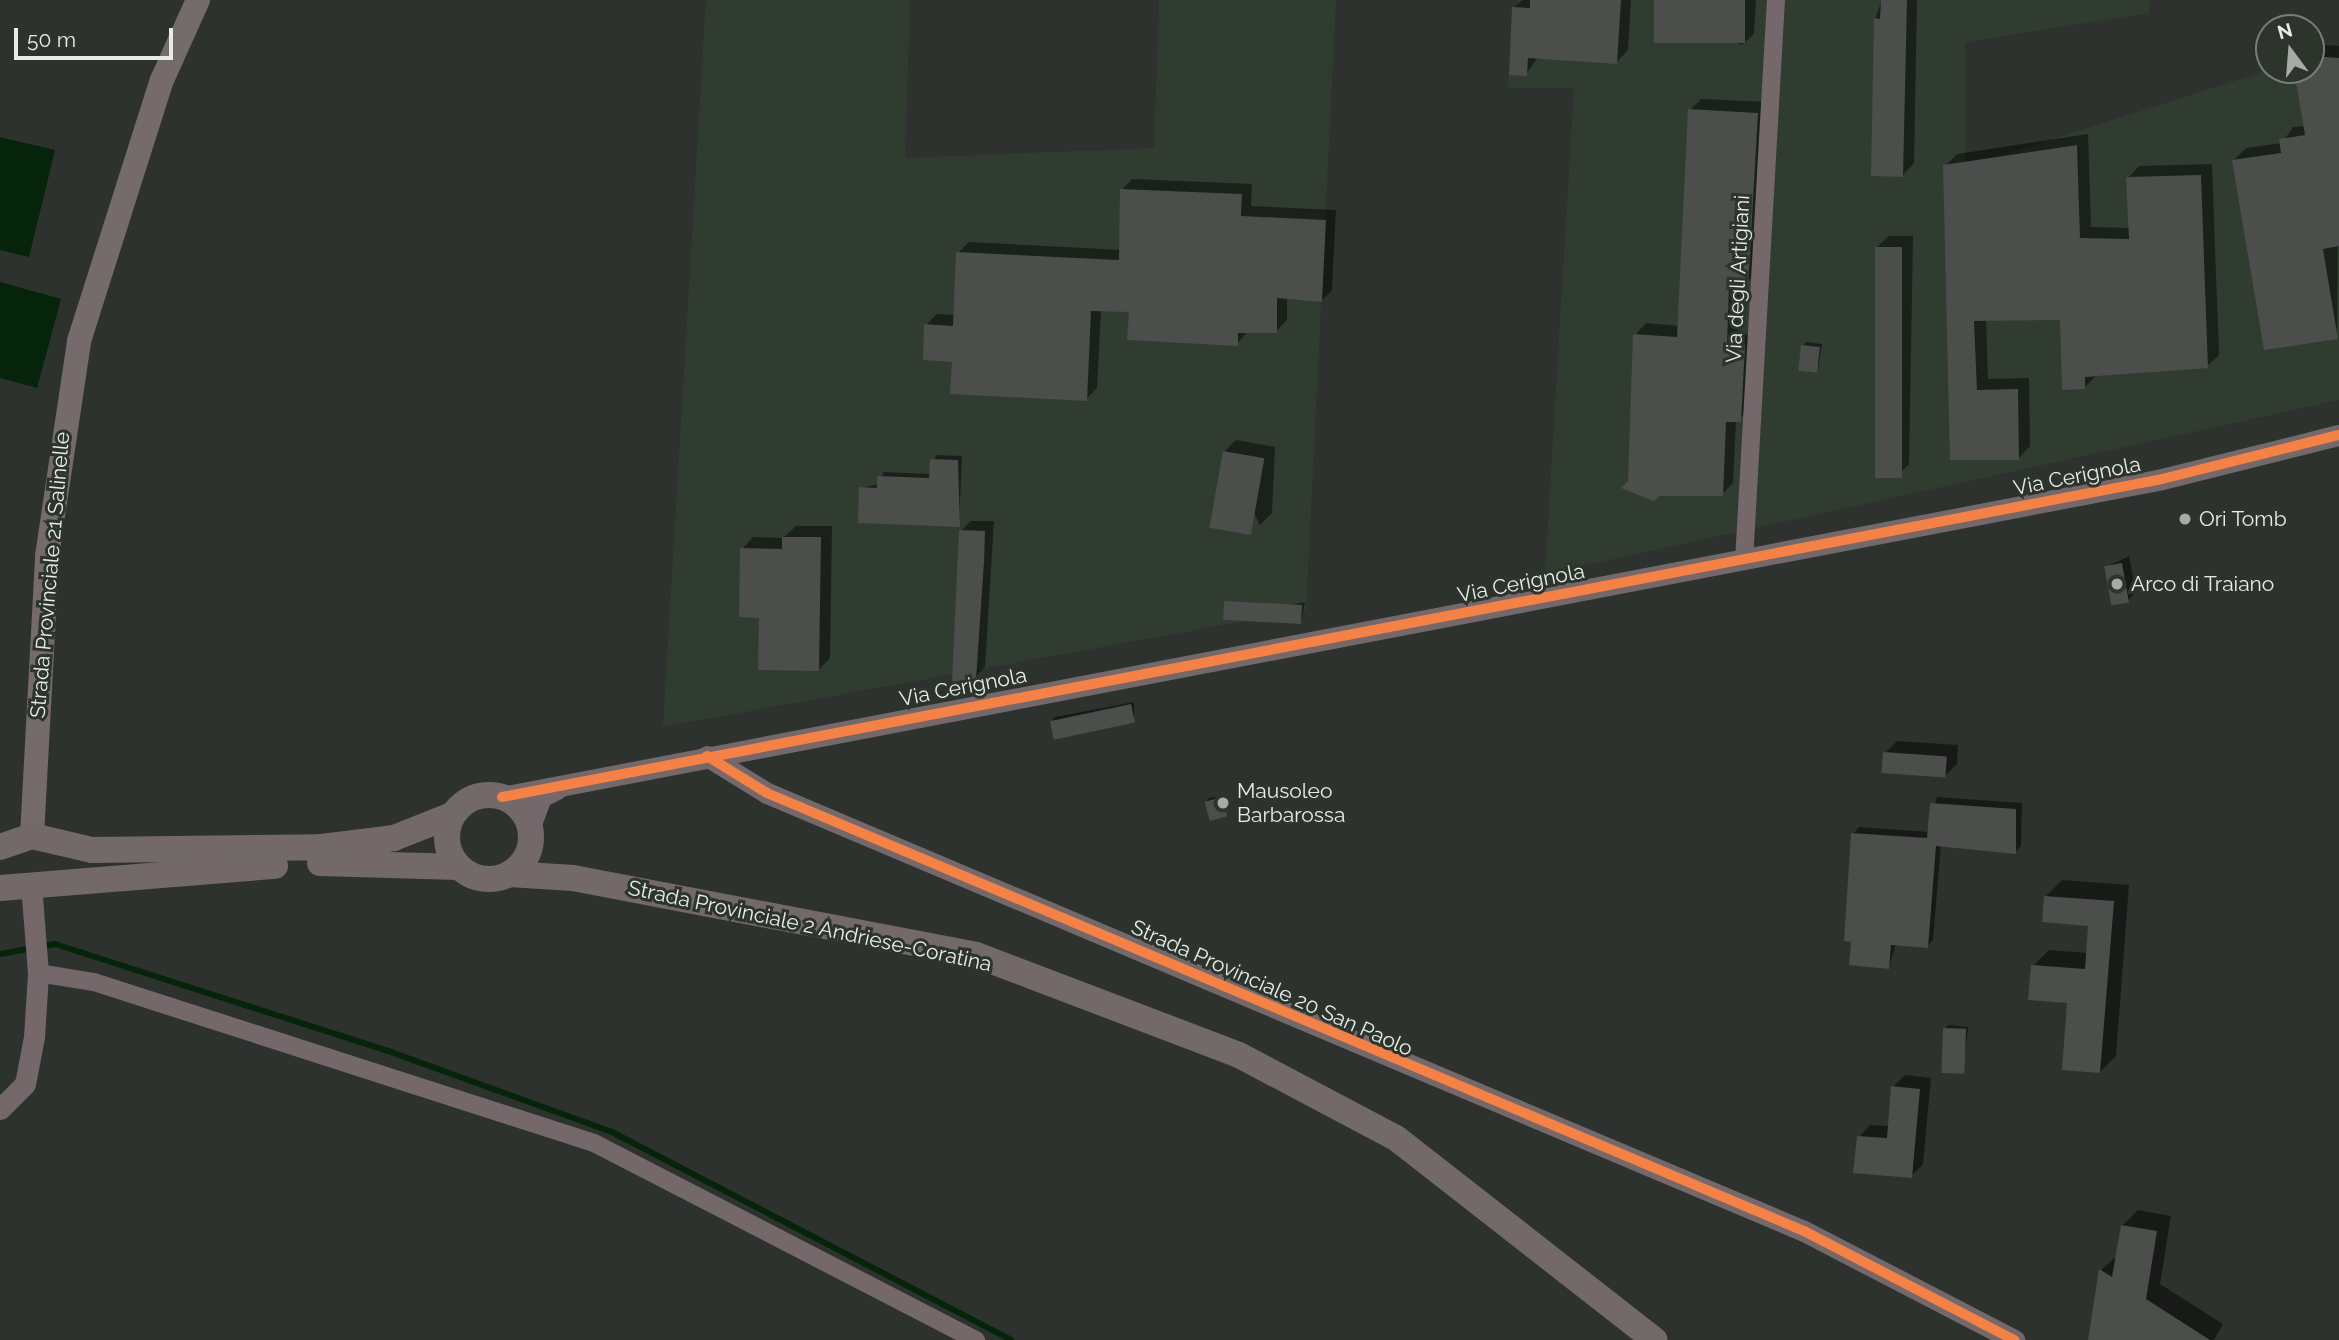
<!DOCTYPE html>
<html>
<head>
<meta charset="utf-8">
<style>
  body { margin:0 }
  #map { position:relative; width:2339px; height:1340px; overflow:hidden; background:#2e322e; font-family:Raleway,sans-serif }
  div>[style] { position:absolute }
  .built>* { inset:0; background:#313c31 }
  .water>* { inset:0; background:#052409 }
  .shadow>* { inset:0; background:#0007 }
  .stream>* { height:6px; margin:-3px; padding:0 3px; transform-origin:3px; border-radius:3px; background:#052409 }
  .building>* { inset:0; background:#4b4e4b; transform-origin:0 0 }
  .minor>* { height:18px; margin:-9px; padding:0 9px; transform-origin:9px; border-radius:9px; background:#74686b }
  .tertiary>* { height:21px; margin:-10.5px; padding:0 10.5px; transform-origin:10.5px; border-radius:10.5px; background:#74686b }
  .secondary>* { height:24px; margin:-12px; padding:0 12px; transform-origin:12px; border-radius:12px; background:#756a6c }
  .primary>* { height:26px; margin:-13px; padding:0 13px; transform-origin:13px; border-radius:13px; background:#73696a }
  .primary>.ring { margin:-13px; padding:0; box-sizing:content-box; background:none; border:26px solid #73696a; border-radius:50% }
  .cycleway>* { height:10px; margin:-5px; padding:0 5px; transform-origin:5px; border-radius:5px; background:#f48246 }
  .dots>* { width:19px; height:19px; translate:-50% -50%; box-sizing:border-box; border:4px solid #2c342c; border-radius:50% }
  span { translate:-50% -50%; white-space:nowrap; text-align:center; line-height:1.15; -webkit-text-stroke:6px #2c342c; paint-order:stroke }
  .street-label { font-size:21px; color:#e7ece7 }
  .poi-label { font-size:21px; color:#e7ece7 }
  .left { translate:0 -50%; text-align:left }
  .north { position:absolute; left:2255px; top:14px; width:70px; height:70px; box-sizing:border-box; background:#2c342c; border:2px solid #777e77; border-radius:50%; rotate:344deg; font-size:19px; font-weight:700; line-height:28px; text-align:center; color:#e7ece7 }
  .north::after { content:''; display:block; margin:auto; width:24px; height:32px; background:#a6aba6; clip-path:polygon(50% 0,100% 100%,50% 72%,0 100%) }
  .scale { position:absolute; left:14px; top:28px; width:159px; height:32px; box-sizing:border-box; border:4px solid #e7ece7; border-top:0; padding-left:9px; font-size:21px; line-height:24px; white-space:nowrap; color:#e7ece7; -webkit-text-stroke:5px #2c342c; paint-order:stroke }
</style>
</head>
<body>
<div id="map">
  <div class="built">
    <div style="clip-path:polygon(706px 0,910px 0,905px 158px,1154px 148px,1159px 0,1336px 0,1306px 610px,663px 727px)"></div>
    <div style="clip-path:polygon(1519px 0,2150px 0,2149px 13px,1965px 42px,1965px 167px,2266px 71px,2339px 73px,2339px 400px,1545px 574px,1574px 88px,1507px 88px)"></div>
  </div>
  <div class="water">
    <div style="clip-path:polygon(0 137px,55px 150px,29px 257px,0 250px)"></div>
    <div style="clip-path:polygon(0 282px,61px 299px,37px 388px,0 378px)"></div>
  </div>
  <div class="shadow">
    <div style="clip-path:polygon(1522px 0,1631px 0,1628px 50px,1617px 62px,1538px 57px,1526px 74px,1514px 8px)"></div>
    <div style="clip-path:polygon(1656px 0,1756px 0,1754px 34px,1742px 45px)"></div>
    <div style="clip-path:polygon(1882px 0,1917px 0,1914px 163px,1903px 175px,1875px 19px)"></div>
    <div style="clip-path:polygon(2311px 44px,2339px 46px,2337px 337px,2234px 160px,2246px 148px,2282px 143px,2293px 127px,2305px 126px,2296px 70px,2311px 70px)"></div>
    <div style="clip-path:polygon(1701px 99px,1768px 102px,1759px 274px,1740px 285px,1738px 334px,1755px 335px,1751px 409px,1736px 420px,1733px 483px,1722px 494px,1629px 481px,1635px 335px,1646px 323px,1679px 326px,1690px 110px)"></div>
    <div style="clip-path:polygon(2088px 134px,2091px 227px,2130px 228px,2128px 178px,2139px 166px,2212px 164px,2219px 355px,2207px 366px,2096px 376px,2084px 388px,2062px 318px,1986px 319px,1988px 379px,2029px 378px,2030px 446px,2019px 458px,1952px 459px,1945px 166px,1957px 154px)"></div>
    <div style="clip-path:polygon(1132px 179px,1252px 184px,1251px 206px,1336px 210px,1332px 290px,1322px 300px,1287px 297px,1287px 320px,1276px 331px,1248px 331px,1237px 344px,1131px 311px,1101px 310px,1097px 388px,1086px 399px,953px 360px,926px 325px,937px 314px,955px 315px,958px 253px,969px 242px,1121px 250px,1122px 190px)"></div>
    <div style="clip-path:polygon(1889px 236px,1913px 236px,1909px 464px,1897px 476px,1877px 247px)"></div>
    <div style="clip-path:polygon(1806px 342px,1822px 344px,1818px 370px,1803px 345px)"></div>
    <div style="clip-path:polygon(1236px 440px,1275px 447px,1272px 513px,1260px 525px,1224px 452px)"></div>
    <div style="clip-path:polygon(936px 455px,962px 456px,959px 525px,861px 488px,879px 484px,884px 472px,931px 474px)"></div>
    <div style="clip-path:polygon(971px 521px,994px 521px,985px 667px,975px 677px,961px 531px)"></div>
    <div style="clip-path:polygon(796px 526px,832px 526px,830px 658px,818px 670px,742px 549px,753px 537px,783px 538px)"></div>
    <div style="clip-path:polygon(2129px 556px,2136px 592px,2128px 600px,2106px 567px)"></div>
    <div style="clip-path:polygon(1305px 602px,1301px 622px,1227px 620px,1230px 616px)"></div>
    <div style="clip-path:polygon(1134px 702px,1134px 721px,1052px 720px,1055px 717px)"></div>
    <div style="clip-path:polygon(1897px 741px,1958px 745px,1957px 764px,1945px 776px,1885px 753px)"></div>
    <div style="clip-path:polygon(1225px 795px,1226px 814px,1206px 802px,1209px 798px)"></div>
    <div style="clip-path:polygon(1937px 797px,2022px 803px,2021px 846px,2015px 852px,1941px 845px,1933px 940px,1927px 946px,1896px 944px,1889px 967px,1853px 834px,1859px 827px,1929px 832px)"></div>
    <div style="clip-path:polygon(2062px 880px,2129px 885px,2116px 1056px,2100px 1072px,2069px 1001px,2033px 966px,2049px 950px,2088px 953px,2090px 924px,2046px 896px)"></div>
    <div style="clip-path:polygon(1948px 1025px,1968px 1027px,1963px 1074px,1945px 1029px)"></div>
    <div style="clip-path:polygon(1905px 1075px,1931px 1078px,1923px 1164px,1911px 1176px,1859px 1137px,1870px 1125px,1889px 1126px,1893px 1087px)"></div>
    <div style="clip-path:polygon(2138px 1210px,2171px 1216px,2160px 1284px,2223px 1324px,2214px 1340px,2091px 1336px,2101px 1270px,2117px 1256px,2122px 1226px)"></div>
  </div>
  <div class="stream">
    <div style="left:0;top:954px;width:56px;rotate:-10.3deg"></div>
    <div style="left:55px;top:944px;width:353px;rotate:17.8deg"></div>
    <div style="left:391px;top:1052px;width:235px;rotate:19.9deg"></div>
    <div style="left:612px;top:1132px;width:450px;rotate:27.5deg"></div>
  </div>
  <div class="building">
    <div style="clip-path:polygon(1530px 0,1621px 0,1617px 64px,1528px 58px,1527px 76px,1509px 75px,1512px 7px,1530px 8px)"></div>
    <div style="left:1654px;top:0;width:91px;height:43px"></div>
    <div style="clip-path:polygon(1881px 0,1907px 0,1903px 177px,1871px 176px,1874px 18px,1880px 19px)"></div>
    <div style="clip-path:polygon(2311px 56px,2339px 58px,2339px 246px,2323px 249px,2338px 339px,2264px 350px,2232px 160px,2281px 153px,2279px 139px,2305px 135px,2294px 70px,2311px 70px)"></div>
    <div style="clip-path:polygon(1688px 109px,1758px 113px,1748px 287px,1729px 286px,1727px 345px,1745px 345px,1741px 422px,1726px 422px,1723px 496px,1659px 496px,1654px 501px,1621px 488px,1628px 481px,1633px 334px,1677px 337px)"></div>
    <div style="clip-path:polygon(2077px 145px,2080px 238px,2129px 239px,2126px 177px,2201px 175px,2208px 368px,2085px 377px,2085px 389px,2062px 390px,2060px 320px,1974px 321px,1977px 390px,2018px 389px,2019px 460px,1950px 460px,1943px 165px)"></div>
    <div style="clip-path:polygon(1120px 189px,1242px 194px,1241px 216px,1326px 220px,1322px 302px,1277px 298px,1277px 333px,1238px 333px,1238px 346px,1127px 340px,1129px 312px,1091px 311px,1087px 401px,950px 394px,952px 362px,923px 360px,924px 324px,953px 326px,956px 252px,1119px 260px)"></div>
    <div style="left:1875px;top:247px;width:27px;height:231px"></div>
    <div style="left:1801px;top:345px;width:19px;height:26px;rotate:6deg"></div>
    <div style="left:1223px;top:451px;width:42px;height:78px;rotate:10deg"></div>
    <div style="clip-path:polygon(930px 459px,958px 460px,960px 527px,858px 523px,859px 487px,877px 488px,877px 476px,929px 478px)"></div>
    <div style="clip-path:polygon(959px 530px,985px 531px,984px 562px,976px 679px,952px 682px)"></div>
    <div style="clip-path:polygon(782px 537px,821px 537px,819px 671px,758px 670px,759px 618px,739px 617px,740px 548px,782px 549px)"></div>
    <div style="left:2122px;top:563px;width:40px;height:18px;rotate:80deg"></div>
    <div style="left:1302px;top:605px;width:19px;height:78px;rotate:93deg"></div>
    <div style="left:1131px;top:704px;width:19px;height:83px;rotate:78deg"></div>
    <div style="left:1883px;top:752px;width:64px;height:21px;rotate:4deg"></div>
    <div style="left:1222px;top:797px;width:20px;height:18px;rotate:75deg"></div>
    <div style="clip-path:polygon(1930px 803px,2016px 809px,2016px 854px,1936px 846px,1928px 948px,1891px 945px,1889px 969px,1849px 965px,1851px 942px,1844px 941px,1851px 833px,1927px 838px)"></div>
    <div style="clip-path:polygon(2044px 896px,2114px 901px,2100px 1073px,2062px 1070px,2067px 1003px,2028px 1000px,2031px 965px,2085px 969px,2088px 926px,2042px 922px)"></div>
    <div style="left:1943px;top:1028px;width:23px;height:45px;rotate:2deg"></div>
    <div style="clip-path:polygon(1891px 1086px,1920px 1089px,1912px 1178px,1853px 1173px,1857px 1136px,1887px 1138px)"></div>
    <div style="clip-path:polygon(2121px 1225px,2157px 1231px,2146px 1299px,2210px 1340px,2088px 1340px,2099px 1269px,2112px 1277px)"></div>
  </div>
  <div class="minor">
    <div style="left:1744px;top:561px;width:562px;rotate:-86.74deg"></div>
    <div style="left:38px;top:973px;width:57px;rotate:9.1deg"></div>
    <div style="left:94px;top:982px;width:525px;rotate:17.85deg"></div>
    <div style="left:594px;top:1143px;width:430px;rotate:27.3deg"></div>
  </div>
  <div class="tertiary">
    <div style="left:707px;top:756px;width:70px;rotate:31.7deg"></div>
    <div style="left:767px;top:793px;width:1126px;rotate:22.9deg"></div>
    <div style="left:1804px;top:1231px;width:237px;rotate:27.4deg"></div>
    <div style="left:502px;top:797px;width:1690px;rotate:-10.84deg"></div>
    <div style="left:2162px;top:479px;width:182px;rotate:-14deg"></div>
    <div style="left:530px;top:827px;width:32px;rotate:-70deg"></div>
    <div style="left:541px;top:797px;width:18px;rotate:-27deg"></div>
    <div style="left:0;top:1109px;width:35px;rotate:-45deg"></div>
    <div style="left:25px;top:1084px;width:48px;rotate:-79.2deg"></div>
    <div style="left:34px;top:1037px;width:64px;rotate:-86.4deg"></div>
    <div style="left:38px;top:973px;width:88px;rotate:-94.5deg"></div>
  </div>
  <div class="secondary">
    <div style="left:32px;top:836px;width:280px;rotate:-86.9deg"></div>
    <div style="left:47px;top:556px;width:217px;rotate:-81.5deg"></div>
    <div style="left:79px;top:341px;width:274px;rotate:-72.4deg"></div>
    <div style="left:162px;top:80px;width:88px;rotate:-65.8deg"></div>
  </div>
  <div class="primary">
    <div class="ring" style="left:447px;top:795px;width:58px;height:58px"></div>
    <div style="left:0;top:847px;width:34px;rotate:-19deg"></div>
    <div style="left:32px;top:836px;width:62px;rotate:13.1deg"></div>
    <div style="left:92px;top:850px;width:230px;rotate:-0.7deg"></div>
    <div style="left:322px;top:847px;width:73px;rotate:-7.1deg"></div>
    <div style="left:394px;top:838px;width:62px;rotate:-21.6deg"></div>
    <div style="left:320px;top:863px;width:139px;rotate:1.6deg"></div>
    <div style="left:509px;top:874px;width:64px;rotate:3.6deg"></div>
    <div style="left:573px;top:878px;width:410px;rotate:10.8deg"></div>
    <div style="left:976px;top:955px;width:281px;rotate:20.8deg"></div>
    <div style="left:1239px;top:1055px;width:178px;rotate:27.9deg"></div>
    <div style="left:1396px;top:1138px;width:328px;rotate:38deg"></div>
    <div style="left:0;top:888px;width:276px;rotate:-4.6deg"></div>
  </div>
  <div class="cycleway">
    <div style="left:707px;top:756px;width:70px;rotate:31.7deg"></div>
    <div style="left:767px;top:793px;width:1126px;rotate:22.9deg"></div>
    <div style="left:1804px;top:1231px;width:237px;rotate:27.4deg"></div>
    <div style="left:502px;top:797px;width:1690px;rotate:-10.84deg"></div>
    <div style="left:2162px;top:479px;width:182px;rotate:-14deg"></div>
  </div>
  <div class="dots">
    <div style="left:2185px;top:519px;background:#a6aba6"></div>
    <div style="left:2117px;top:584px;background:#a6aba6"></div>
    <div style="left:1223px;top:803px;background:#a6aba6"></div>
  </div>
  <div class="street-label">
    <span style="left:1738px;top:279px;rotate:-87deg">Via degli Artigiani</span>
    <span style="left:2077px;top:476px;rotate:-11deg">Via Cerignola</span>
    <span style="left:50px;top:575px;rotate:-85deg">Strada Provinciale 21 Salinelle</span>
    <span style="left:1521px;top:583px;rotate:-11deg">Via Cerignola</span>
    <span style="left:963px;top:687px;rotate:-11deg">Via Cerignola</span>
    <span style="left:810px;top:926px;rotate:12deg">Strada Provinciale 2 Andriese-Coratina</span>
    <span style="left:1272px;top:988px;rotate:24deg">Strada Provinciale 20 San Paolo</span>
  </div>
  <div class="poi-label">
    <span class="left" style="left:2199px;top:519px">Ori Tomb</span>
    <span class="left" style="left:2131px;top:584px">Arco di Traiano</span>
    <span class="left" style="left:1237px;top:803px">Mausoleo<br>Barbarossa</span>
  </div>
  <div class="north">N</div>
  <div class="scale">50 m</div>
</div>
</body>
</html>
